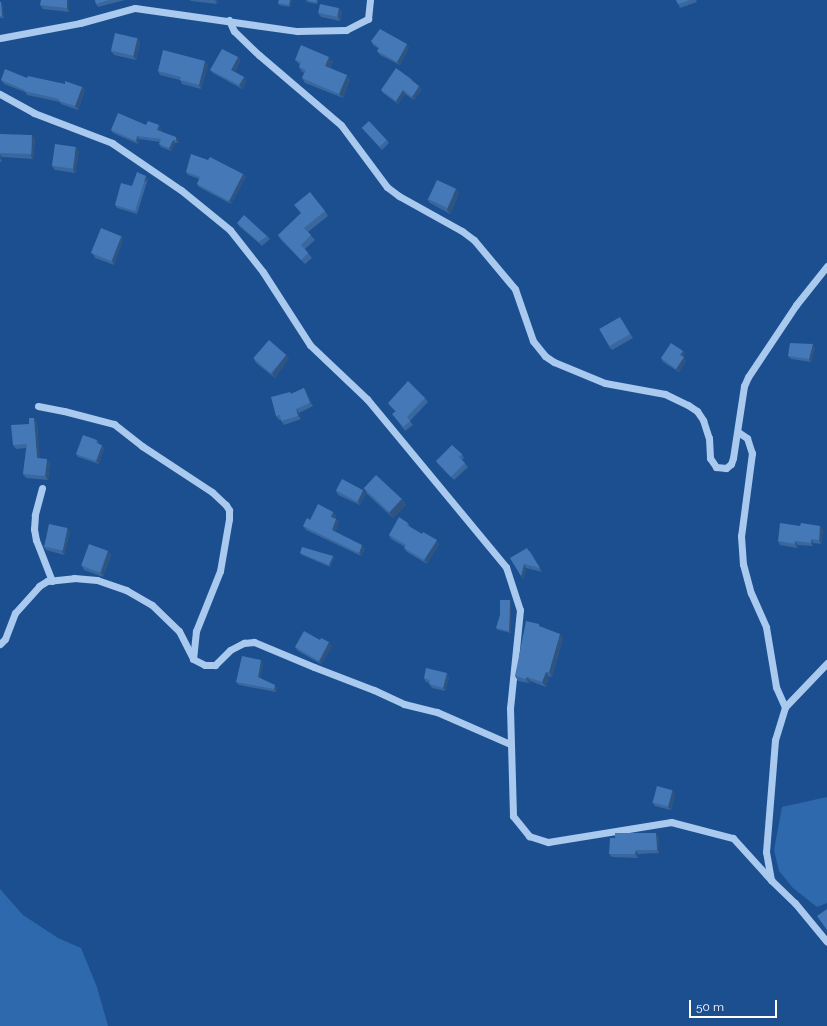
<!DOCTYPE html>
<html>
<head>
<meta charset="utf-8">
<style>
  body { margin:0 }
  #map { position:relative; width:827px; height:1026px; overflow:hidden; background:#1b4f8f; font-family:Raleway,sans-serif }
  div>[style] { position:absolute }
  .green>* { inset:0; background:#2e69ad }
  .minor>* { height:7px; margin:-3.5px; padding:0 3.5px; transform-origin:3.5px; border-radius:3.5px; background:#a9c9ee }
  .wall>* { inset:0; background:#3a679d }
  .shaded-wall>* { inset:0; background:#305480; transform-origin:0 0 }
  .building>* { inset:0; background:#4478b7; transform-origin:0 0 }
  span { translate:-50% -50%; white-space:nowrap; text-align:center; line-height:1.15; -webkit-text-stroke:3px #1b4f8f; paint-order:stroke }
  .scale { position:absolute; left:689px; top:1000px; width:88px; height:18px; box-sizing:border-box; border:2px solid #fff; border-top:0; padding-left:5px; font-size:12px; line-height:14px; white-space:nowrap; color:#fff; -webkit-text-stroke:3px #1b4f8f; paint-order:stroke }
</style>
</head>
<body>
<div id="map">
  <div class="green">
    <div style="clip-path:polygon(827px 797px,827px 903px,817px 907px,793px 888px,779px 871px,774px 850px,782px 807px)"></div>
    <div style="clip-path:polygon(0 889px,23px 915px,58px 938px,81px 948px,97px 987px,108px 1026px,0 1026px)"></div>
  </div>
  <div class="minor">
    <div style="left:229px;top:20px;width:12px;rotate:66deg"></div>
    <div style="left:234px;top:31px;width:35px;rotate:44deg"></div>
    <div style="left:259px;top:55px;width:108px;rotate:40.5deg"></div>
    <div style="left:341px;top:125px;width:77px;rotate:53.4deg"></div>
    <div style="left:387px;top:187px;width:15px;rotate:37deg"></div>
    <div style="left:399px;top:196px;width:72px;rotate:29.1deg"></div>
    <div style="left:462px;top:231px;width:15px;rotate:37deg"></div>
    <div style="left:474px;top:240px;width:64px;rotate:50.1deg"></div>
    <div style="left:515px;top:289px;width:55px;rotate:70.9deg"></div>
    <div style="left:533px;top:341px;width:19px;rotate:51deg"></div>
    <div style="left:545px;top:356px;width:11px;rotate:34deg"></div>
    <div style="left:554px;top:362px;width:55px;rotate:22.4deg"></div>
    <div style="left:605px;top:383px;width:61px;rotate:10.4deg"></div>
    <div style="left:665px;top:394px;width:25px;rotate:26deg"></div>
    <div style="left:688px;top:405px;width:11px;rotate:34deg"></div>
    <div style="left:697px;top:411px;width:11px;rotate:56deg"></div>
    <div style="left:703px;top:420px;width:19px;rotate:72deg"></div>
    <div style="left:709px;top:438px;width:20px;rotate:87deg"></div>
    <div style="left:710px;top:458px;width:11px;rotate:56deg"></div>
    <div style="left:716px;top:467px;width:10px;rotate:6deg"></div>
    <div style="left:726px;top:468px;width:6px;rotate:-39deg"></div>
    <div style="left:731px;top:464px;width:6px;rotate:-72deg"></div>
    <div style="left:733px;top:458px;width:73px;rotate:-81.3deg"></div>
    <div style="left:744px;top:386px;width:10px;rotate:-66deg"></div>
    <div style="left:748px;top:377px;width:87px;rotate:-56.3deg"></div>
    <div style="left:796px;top:305px;width:50px;rotate:-51.5deg"></div>
    <div style="left:0;top:38px;width:81px;rotate:-10.6deg"></div>
    <div style="left:80px;top:23px;width:57px;rotate:-15.3deg"></div>
    <div style="left:135px;top:8px;width:164px;rotate:8.1deg"></div>
    <div style="left:297px;top:31px;width:49px;rotate:-1.2deg"></div>
    <div style="left:346px;top:30px;width:25px;rotate:-27deg"></div>
    <div style="left:368px;top:19px;width:19px;rotate:-84deg"></div>
    <div style="left:0;top:94px;width:39px;rotate:29deg"></div>
    <div style="left:34px;top:113px;width:84px;rotate:21deg"></div>
    <div style="left:112px;top:143px;width:83px;rotate:34.3deg"></div>
    <div style="left:181px;top:190px;width:63px;rotate:39.2deg"></div>
    <div style="left:230px;top:230px;width:53px;rotate:51.8deg"></div>
    <div style="left:263px;top:272px;width:87px;rotate:57.2deg"></div>
    <div style="left:310px;top:345px;width:79px;rotate:43.5deg"></div>
    <div style="left:367px;top:399px;width:218px;rotate:50.4deg"></div>
    <div style="left:506px;top:567px;width:45px;rotate:72deg"></div>
    <div style="left:520px;top:610px;width:99px;rotate:95.8deg"></div>
    <div style="left:510px;top:708px;width:108px;rotate:88.4deg"></div>
    <div style="left:513px;top:816px;width:26px;rotate:51deg"></div>
    <div style="left:529px;top:836px;width:20px;rotate:18deg"></div>
    <div style="left:548px;top:842px;width:125px;rotate:-9.2deg"></div>
    <div style="left:671px;top:822px;width:64px;rotate:14.5deg"></div>
    <div style="left:733px;top:838px;width:58px;rotate:47.8deg"></div>
    <div style="left:772px;top:881px;width:32px;rotate:44deg"></div>
    <div style="left:795px;top:903px;width:50px;rotate:50.6deg"></div>
    <div style="left:38px;top:406px;width:26px;rotate:11deg"></div>
    <div style="left:64px;top:411px;width:52px;rotate:14.6deg"></div>
    <div style="left:114px;top:424px;width:36px;rotate:38deg"></div>
    <div style="left:142px;top:446px;width:84px;rotate:33.3deg"></div>
    <div style="left:212px;top:492px;width:19px;rotate:43deg"></div>
    <div style="left:226px;top:505px;width:6px;rotate:59deg"></div>
    <div style="left:229px;top:510px;width:9px;rotate:90deg"></div>
    <div style="left:229px;top:519px;width:53px;rotate:99.8deg"></div>
    <div style="left:220px;top:571px;width:65px;rotate:111.8deg"></div>
    <div style="left:196px;top:631px;width:28px;rotate:96deg"></div>
    <div style="left:738px;top:432px;width:11px;rotate:34deg"></div>
    <div style="left:747px;top:438px;width:16px;rotate:72deg"></div>
    <div style="left:752px;top:453px;width:84px;rotate:97.5deg"></div>
    <div style="left:741px;top:536px;width:28px;rotate:86deg"></div>
    <div style="left:743px;top:564px;width:30px;rotate:75deg"></div>
    <div style="left:751px;top:593px;width:37px;rotate:66deg"></div>
    <div style="left:766px;top:627px;width:61px;rotate:80.5deg"></div>
    <div style="left:776px;top:687px;width:22px;rotate:66deg"></div>
    <div style="left:42px;top:488px;width:28px;rotate:105deg"></div>
    <div style="left:35px;top:515px;width:14px;rotate:94deg"></div>
    <div style="left:34px;top:529px;width:11px;rotate:80deg"></div>
    <div style="left:36px;top:540px;width:44px;rotate:68.7deg"></div>
    <div style="left:0;top:644px;width:7px;rotate:-45deg"></div>
    <div style="left:5px;top:639px;width:28px;rotate:-69deg"></div>
    <div style="left:15px;top:613px;width:36px;rotate:-48deg"></div>
    <div style="left:39px;top:586px;width:9px;rotate:-32deg"></div>
    <div style="left:47px;top:581px;width:27px;rotate:-6deg"></div>
    <div style="left:74px;top:578px;width:23px;rotate:5deg"></div>
    <div style="left:97px;top:580px;width:31px;rotate:19deg"></div>
    <div style="left:126px;top:590px;width:30px;rotate:30deg"></div>
    <div style="left:152px;top:605px;width:37px;rotate:44deg"></div>
    <div style="left:179px;top:631px;width:31px;rotate:63deg"></div>
    <div style="left:193px;top:659px;width:13px;rotate:27deg"></div>
    <div style="left:205px;top:665px;width:10px"></div>
    <div style="left:215px;top:665px;width:21px;rotate:-45deg"></div>
    <div style="left:230px;top:650px;width:16px;rotate:-27deg"></div>
    <div style="left:244px;top:643px;width:10px;rotate:-6deg"></div>
    <div style="left:254px;top:642px;width:65px;rotate:22.6deg"></div>
    <div style="left:314px;top:667px;width:64px;rotate:21deg"></div>
    <div style="left:374px;top:690px;width:33px;rotate:25deg"></div>
    <div style="left:404px;top:704px;width:34px;rotate:14deg"></div>
    <div style="left:437px;top:712px;width:80px;rotate:23.7deg"></div>
    <div style="left:771px;top:880px;width:28px;rotate:-100deg"></div>
    <div style="left:766px;top:852px;width:112px;rotate:-85.4deg"></div>
    <div style="left:775px;top:740px;width:34px;rotate:-73deg"></div>
    <div style="left:785px;top:707px;width:61px;rotate:-46.3deg"></div>
  </div>
  <div class="wall">
    <div style="clip-path:polygon(69px 0,69px 12px,43px 9px,40px 5px)"></div>
    <div style="clip-path:polygon(95px 0,125px 0,98px 7px,96px 4px)"></div>
    <div style="clip-path:polygon(190px 0,218px 0,217px 4px,191px 1px)"></div>
    <div style="clip-path:polygon(279px 0,292px 0,290px 7px,279px 5px,278px 3px)"></div>
    <div style="clip-path:polygon(306px 0,318px 0,317px 4px,307px 2px)"></div>
    <div style="clip-path:polygon(676px 0,696px 0,697px 2px,680px 8px)"></div>
    <div style="clip-path:polygon(0 2px,1px 2px,2px 4px,4px 18px,0 18px)"></div>
    <div style="clip-path:polygon(339px 8px,342px 12px,340px 21px,321px 17px,318px 13px)"></div>
    <div style="clip-path:polygon(137px 38px,140px 42px,136px 60px,114px 55px,111px 51px)"></div>
    <div style="clip-path:polygon(371px 41px,409px 47px,400px 65px,380px 55px,377px 51px,379px 49px,373px 45px)"></div>
    <div style="clip-path:polygon(238px 57px,240px 61px,235px 72px,244px 77px,246px 81px,242px 89px,213px 73px,210px 70px)"></div>
    <div style="clip-path:polygon(295px 60px,333px 62px,330px 68px,350px 80px,343px 98px,305px 83px,302px 78px,304px 73px,302px 72px,299px 67px,300px 65px)"></div>
    <div style="clip-path:polygon(208px 65px,201px 89px,182px 84px,180px 80px,160px 75px,158px 71px)"></div>
    <div style="clip-path:polygon(27px 78px,82px 87px,85px 90px,78px 110px,61px 104px,60px 102px,27px 95px,25px 92px,4px 84px,1px 80px)"></div>
    <div style="clip-path:polygon(411px 79px,414px 82px,422px 89px,414px 100px,405px 94px,398px 104px,383px 93px,381px 90px)"></div>
    <div style="clip-path:polygon(146px 125px,161px 129px,160px 131px,179px 140px,178px 143px,175px 143px,171px 151px,161px 147px,159px 144px,160px 142px,139px 139px,138px 144px,113px 133px,111px 130px)"></div>
    <div style="clip-path:polygon(362px 128px,387px 140px,389px 143px,382px 150px,365px 131px)"></div>
    <div style="clip-path:polygon(0 134px,35px 139px,33px 159px,2px 157px,2px 162px,0 162px)"></div>
    <div style="clip-path:polygon(79px 151px,75px 173px,55px 170px,52px 166px)"></div>
    <div style="clip-path:polygon(186px 172px,243px 174px,246px 177px,231px 204px,199px 187px,197px 184px,199px 179px,188px 175px)"></div>
    <div style="clip-path:polygon(148px 179px,137px 214px,117px 208px,115px 205px,132px 186px)"></div>
    <div style="clip-path:polygon(459px 193px,450px 214px,430px 203px,427px 199px)"></div>
    <div style="clip-path:polygon(325px 211px,328px 216px,308px 232px,315px 240px,305px 249px,312px 258px,305px 264px,281px 240px,278px 235px)"></div>
    <div style="clip-path:polygon(237px 223px,267px 236px,270px 239px,262px 246px,239px 226px)"></div>
    <div style="clip-path:polygon(123px 239px,114px 265px,95px 258px,93px 254px)"></div>
    <div style="clip-path:polygon(622px 320px,633px 338px,612px 350px,609px 347px)"></div>
    <div style="clip-path:polygon(815px 347px,811px 362px,791px 359px,788px 356px)"></div>
    <div style="clip-path:polygon(683px 351px,685px 354px,683px 357px,686px 361px,679px 372px,663px 362px,661px 358px)"></div>
    <div style="clip-path:polygon(289px 358px,275px 378px,256px 363px,254px 359px)"></div>
    <div style="clip-path:polygon(304px 388px,313px 406px,299px 413px,301px 419px,284px 425px,281px 421px,281px 419px,279px 420px,276px 416px,290px 392px,291px 394px)"></div>
    <div style="clip-path:polygon(425px 398px,428px 402px,410px 421px,413px 425px,405px 431px,395px 417px,395px 411px,390px 406px,388px 403px)"></div>
    <div style="clip-path:polygon(37px 422px,39px 458px,50px 462px,48px 480px,26px 478px,23px 474px,26px 448px,16px 449px,13px 445px,29px 424px)"></div>
    <div style="clip-path:polygon(97px 440px,99px 444px,104px 448px,99px 464px,78px 457px,76px 454px)"></div>
    <div style="clip-path:polygon(462px 454px,464px 458px,462px 460px,468px 467px,454px 480px,439px 465px,436px 461px)"></div>
    <div style="clip-path:polygon(364px 488px,402px 499px,406px 505px,393px 518px,367px 494px)"></div>
    <div style="clip-path:polygon(336px 491px,366px 494px,360px 505px,338px 495px)"></div>
    <div style="clip-path:polygon(333px 512px,336px 516px,335px 518px,339px 522px,335px 532px,365px 549px,361px 556px,306px 530px,303px 526px,310px 520px)"></div>
    <div style="clip-path:polygon(408px 523px,410px 527px,439px 544px,427px 564px,407px 552px,404px 548px,405px 547px,391px 539px,389px 535px)"></div>
    <div style="clip-path:polygon(823px 529px,821px 544px,813px 543px,813px 546px,798px 545px,797px 548px,780px 545px,778px 541px)"></div>
    <div style="clip-path:polygon(70px 532px,64px 555px,46px 550px,43px 546px)"></div>
    <div style="clip-path:polygon(108px 551px,111px 555px,103px 577px,84px 570px,82px 566px)"></div>
    <div style="clip-path:polygon(530px 551px,542px 572px,526px 568px,523px 579px,510px 558px)"></div>
    <div style="clip-path:polygon(300px 553px,333px 556px,334px 558px,330px 567px,302px 555px)"></div>
    <div style="clip-path:polygon(511px 602px,511px 633px,498px 630px,496px 628px)"></div>
    <div style="clip-path:polygon(541px 627px,563px 638px,552px 677px,549px 676px,546px 687px,530px 681px,529px 683px,518px 681px,515px 676px)"></div>
    <div style="clip-path:polygon(320px 640px,332px 646px,321px 664px,298px 651px,295px 647px)"></div>
    <div style="clip-path:polygon(263px 663px,260px 679px,277px 688px,276px 692px,239px 685px,236px 682px)"></div>
    <div style="clip-path:polygon(449px 677px,445px 691px,432px 688px,429px 684px,430px 683px,426px 682px,424px 678px)"></div>
    <div style="clip-path:polygon(675px 793px,671px 810px,655px 806px,652px 802px)"></div>
    <div style="clip-path:polygon(659px 837px,659px 853px,638px 854px,638px 858px,612px 857px,609px 854px)"></div>
  </div>
  <div class="shaded-wall">
    <div style="clip-path:polygon(67px 0,69px 0,69px 12px,67px 8px)"></div>
    <div style="clip-path:polygon(215px 0,218px 0,217px 4px)"></div>
    <div style="clip-path:polygon(290px 0,292px 0,290px 7px,289px 5px)"></div>
    <div style="clip-path:polygon(1px 2px,2px 4px,4px 18px,2px 16px)"></div>
    <div style="clip-path:polygon(339px 8px,342px 12px,340px 21px,338px 17px)"></div>
    <div style="clip-path:polygon(137px 38px,140px 42px,136px 60px,133px 56px)"></div>
    <div style="clip-path:polygon(407px 44px,409px 47px,400px 65px,397px 62px)"></div>
    <div style="clip-path:polygon(238px 57px,240px 61px,234px 74px,231px 70px)"></div>
    <div style="clip-path:polygon(329px 57px,333px 62px,329px 71px,325px 66px)"></div>
    <div style="clip-path:polygon(205px 61px,208px 65px,201px 89px,199px 85px)"></div>
    <div style="clip-path:polygon(347px 75px,350px 80px,343px 98px,339px 94px)"></div>
    <div style="clip-path:polygon(244px 77px,246px 81px,242px 89px,239px 85px)"></div>
    <div style="clip-path:polygon(419px 86px,422px 89px,414px 100px,412px 97px)"></div>
    <div style="clip-path:polygon(82px 87px,85px 90px,78px 110px,75px 106px)"></div>
    <div style="clip-path:polygon(403px 90px,405px 94px,398px 104px,396px 101px)"></div>
    <div style="clip-path:polygon(159px 125px,161px 129px,159px 133px,157px 130px)"></div>
    <div style="clip-path:polygon(32px 135px,35px 139px,33px 159px,31px 156px)"></div>
    <div style="clip-path:polygon(137px 136px,139px 139px,138px 144px,136px 141px)"></div>
    <div style="clip-path:polygon(176px 137px,179px 140px,178px 143px,176px 140px)"></div>
    <div style="clip-path:polygon(173px 140px,175px 143px,171px 151px,169px 148px)"></div>
    <div style="clip-path:polygon(76px 147px,79px 151px,75px 173px,73px 170px)"></div>
    <div style="clip-path:polygon(0 154px,2px 157px,2px 162px,0 159px)"></div>
    <div style="clip-path:polygon(243px 174px,246px 177px,231px 204px,229px 201px)"></div>
    <div style="left:146px;top:176px;width:4px;height:37px;rotate:56deg"></div>
    <div style="clip-path:polygon(456px 189px,459px 193px,450px 214px,447px 210px)"></div>
    <div style="clip-path:polygon(121px 236px,123px 239px,114px 265px,112px 261px)"></div>
    <div style="clip-path:polygon(813px 344px,815px 347px,811px 362px,809px 359px)"></div>
    <div style="clip-path:polygon(683px 351px,685px 354px,683px 358px,680px 355px)"></div>
    <div style="clip-path:polygon(286px 355px,289px 358px,275px 378px,272px 374px)"></div>
    <div style="clip-path:polygon(684px 357px,686px 361px,679px 372px,676px 369px)"></div>
    <div style="clip-path:polygon(304px 388px,313px 406px,310px 403px)"></div>
    <div style="clip-path:polygon(296px 409px,299px 413px,301px 419px,298px 416px)"></div>
    <div style="clip-path:polygon(34px 418px,37px 422px,40px 461px,37px 458px)"></div>
    <div style="clip-path:polygon(102px 445px,104px 448px,99px 464px,96px 461px)"></div>
    <div style="clip-path:polygon(47px 459px,50px 462px,48px 480px,45px 476px)"></div>
    <div style="clip-path:polygon(363px 490px,366px 494px,360px 505px,358px 502px)"></div>
    <div style="clip-path:polygon(402px 499px,406px 505px,393px 518px,389px 513px)"></div>
    <div style="clip-path:polygon(333px 512px,336px 516px,334px 520px,331px 517px)"></div>
    <div style="clip-path:polygon(336px 519px,339px 522px,335px 534px,332px 530px)"></div>
    <div style="clip-path:polygon(820px 526px,823px 529px,821px 544px,819px 540px)"></div>
    <div style="clip-path:polygon(68px 528px,70px 532px,64px 555px,62px 551px)"></div>
    <div style="clip-path:polygon(811px 539px,813px 543px,813px 546px,811px 543px)"></div>
    <div style="clip-path:polygon(437px 540px,439px 544px,427px 564px,424px 560px)"></div>
    <div style="clip-path:polygon(795px 541px,798px 545px,797px 548px,795px 544px)"></div>
    <div style="clip-path:polygon(362px 545px,365px 549px,361px 556px,359px 553px)"></div>
    <div style="clip-path:polygon(108px 551px,111px 555px,103px 577px,101px 573px)"></div>
    <div style="clip-path:polygon(333px 556px,334px 558px,330px 567px,329px 565px)"></div>
    <div style="clip-path:polygon(524px 564px,526px 568px,523px 579px,521px 576px)"></div>
    <div style="clip-path:polygon(510px 600px,511px 602px,511px 633px,509px 631px)"></div>
    <div style="clip-path:polygon(560px 634px,563px 638px,552px 677px,549px 672px)"></div>
    <div style="clip-path:polygon(329px 642px,332px 646px,321px 664px,319px 661px)"></div>
    <div style="clip-path:polygon(261px 660px,263px 663px,260px 681px,258px 677px)"></div>
    <div style="clip-path:polygon(546px 672px,549px 676px,546px 687px,542px 682px)"></div>
    <div style="clip-path:polygon(447px 673px,449px 677px,445px 691px,443px 688px)"></div>
    <div style="clip-path:polygon(527px 677px,530px 681px,529px 683px,526px 679px)"></div>
    <div style="clip-path:polygon(275px 685px,277px 688px,276px 692px,274px 689px)"></div>
    <div style="clip-path:polygon(672px 790px,675px 793px,671px 810px,668px 807px)"></div>
    <div style="clip-path:polygon(656px 833px,659px 837px,659px 853px,657px 850px)"></div>
    <div style="clip-path:polygon(636px 850px,638px 854px,638px 858px,635px 854px)"></div>
  </div>
  <div class="building">
    <div style="clip-path:polygon(41px 0,67px 0,67px 8px,40px 5px)"></div>
    <div style="clip-path:polygon(95px 0,109px 0,96px 4px)"></div>
    <div style="clip-path:polygon(279px 0,290px 0,289px 5px,278px 3px)"></div>
    <div style="clip-path:polygon(306px 0,316px 0,316px 2px)"></div>
    <div style="clip-path:polygon(676px 0,690px 0,678px 4px)"></div>
    <div style="clip-path:polygon(0 2px,1px 2px,2px 16px,0 16px)"></div>
    <div style="left:320px;top:4px;width:19px;height:9px;rotate:12deg"></div>
    <div style="clip-path:polygon(380px 29px,407px 44px,397px 62px,377px 51px,379px 48px,371px 41px)"></div>
    <div style="left:115px;top:33px;width:23px;height:18px;rotate:13deg"></div>
    <div style="clip-path:polygon(301px 45px,329px 57px,325px 66px,347px 75px,339px 94px,302px 78px,306px 70px,299px 67px,301px 62px,295px 60px)"></div>
    <div style="clip-path:polygon(222px 49px,238px 57px,231px 70px,244px 77px,239px 85px,210px 70px)"></div>
    <div style="clip-path:polygon(163px 50px,205px 61px,199px 85px,180px 80px,181px 77px,158px 71px)"></div>
    <div style="clip-path:polygon(396px 68px,411px 79px,411px 80px,419px 86px,412px 97px,403px 90px,396px 101px,381px 90px)"></div>
    <div style="clip-path:polygon(5px 69px,27px 78px,28px 76px,65px 84px,65px 81px,82px 87px,75px 106px,59px 101px,59px 99px,24px 91px,25px 90px,1px 80px)"></div>
    <div style="clip-path:polygon(118px 113px,146px 125px,148px 121px,159px 125px,157px 130px,176px 137px,176px 140px,173px 140px,169px 148px,159px 144px,161px 139px,137px 136px,136px 141px,111px 130px)"></div>
    <div style="left:369px;top:121px;width:26px;height:10px;rotate:47deg"></div>
    <div style="left:0;top:134px;width:32px;height:19px;rotate:2deg"></div>
    <div style="left:55px;top:144px;width:21px;height:22px;rotate:8deg"></div>
    <div style="clip-path:polygon(191px 154px,208px 160px,210px 157px,243px 174px,229px 201px,197px 184px,200px 177px,186px 172px)"></div>
    <div style="clip-path:polygon(137px 172px,146px 176px,135px 211px,115px 205px,121px 183px,132px 186px)"></div>
    <div style="left:437px;top:180px;width:21px;height:21px;rotate:25deg"></div>
    <div style="clip-path:polygon(310px 192px,325px 211px,304px 228px,311px 235px,301px 245px,308px 253px,301px 260px,278px 235px,301px 213px,294px 205px)"></div>
    <div style="clip-path:polygon(244px 215px,267px 236px,259px 242px,237px 223px)"></div>
    <div style="left:101px;top:228px;width:22px;height:27px;rotate:22deg"></div>
    <div style="left:620px;top:317px;width:20px;height:24px;rotate:60deg"></div>
    <div style="left:269px;top:340px;width:23px;height:24px;rotate:41deg"></div>
    <div style="clip-path:polygon(671px 343px,683px 351px,680px 355px,684px 357px,676px 369px,661px 358px)"></div>
    <div style="clip-path:polygon(790px 343px,813px 344px,809px 359px,788px 356px)"></div>
    <div style="clip-path:polygon(408px 381px,425px 398px,407px 417px,410px 421px,403px 427px,392px 414px,396px 411px,388px 403px)"></div>
    <div style="clip-path:polygon(304px 388px,310px 403px,296px 409px,298px 416px,281px 421px,280px 415px,276px 416px,271px 397px,290px 392px,291px 394px)"></div>
    <div style="clip-path:polygon(29px 418px,34px 418px,37px 458px,47px 459px,45px 476px,23px 474px,27px 444px,13px 445px,11px 425px,29px 424px)"></div>
    <div style="clip-path:polygon(83px 435px,97px 440px,96px 443px,102px 445px,96px 461px,76px 454px)"></div>
    <div style="clip-path:polygon(452px 445px,462px 454px,459px 457px,465px 463px,451px 477px,436px 461px)"></div>
    <div style="left:376px;top:475px;width:35px;height:18px;rotate:43deg"></div>
    <div style="left:342px;top:479px;width:24px;height:13px;rotate:28deg"></div>
    <div style="clip-path:polygon(318px 504px,333px 512px,331px 517px,336px 519px,332px 530px,362px 545px,359px 553px,303px 526px,307px 518px,310px 520px)"></div>
    <div style="clip-path:polygon(399px 517px,408px 523px,407px 525px,422px 534px,423px 532px,437px 540px,424px 560px,404px 548px,406px 545px,389px 535px)"></div>
    <div style="clip-path:polygon(780px 523px,800px 526px,801px 523px,820px 526px,819px 540px,811px 539px,811px 543px,795px 541px,795px 544px,778px 541px)"></div>
    <div style="left:49px;top:524px;width:19px;height:23px;rotate:12deg"></div>
    <div style="left:89px;top:544px;width:20px;height:23px;rotate:20deg"></div>
    <div style="clip-path:polygon(302px 547px,333px 556px,329px 565px,300px 553px)"></div>
    <div style="clip-path:polygon(527px 548px,540px 568px,524px 564px,521px 576px,510px 558px)"></div>
    <div style="clip-path:polygon(500px 600px,510px 600px,509px 631px,496px 628px,500px 615px)"></div>
    <div style="clip-path:polygon(526px 621px,539px 624px,539px 626px,560px 634px,549px 672px,546px 672px,542px 682px,527px 677px,526px 679px,515px 676px)"></div>
    <div style="clip-path:polygon(304px 631px,320px 640px,321px 638px,329px 642px,319px 661px,295px 647px)"></div>
    <div style="clip-path:polygon(242px 656px,261px 660px,258px 677px,275px 685px,274px 689px,236px 682px)"></div>
    <div style="clip-path:polygon(426px 668px,447px 673px,443px 688px,429px 684px,430px 680px,424px 678px)"></div>
    <div style="left:657px;top:786px;width:16px;height:17px;rotate:15deg"></div>
    <div style="clip-path:polygon(615px 833px,656px 833px,657px 850px,636px 850px,635px 854px,609px 854px,610px 838px,615px 838px)"></div>
    <div style="clip-path:polygon(827px 909px,827px 930px,817px 916px)"></div>
  </div>
  <div class="scale">50 m</div>
</div>
</body>
</html>
